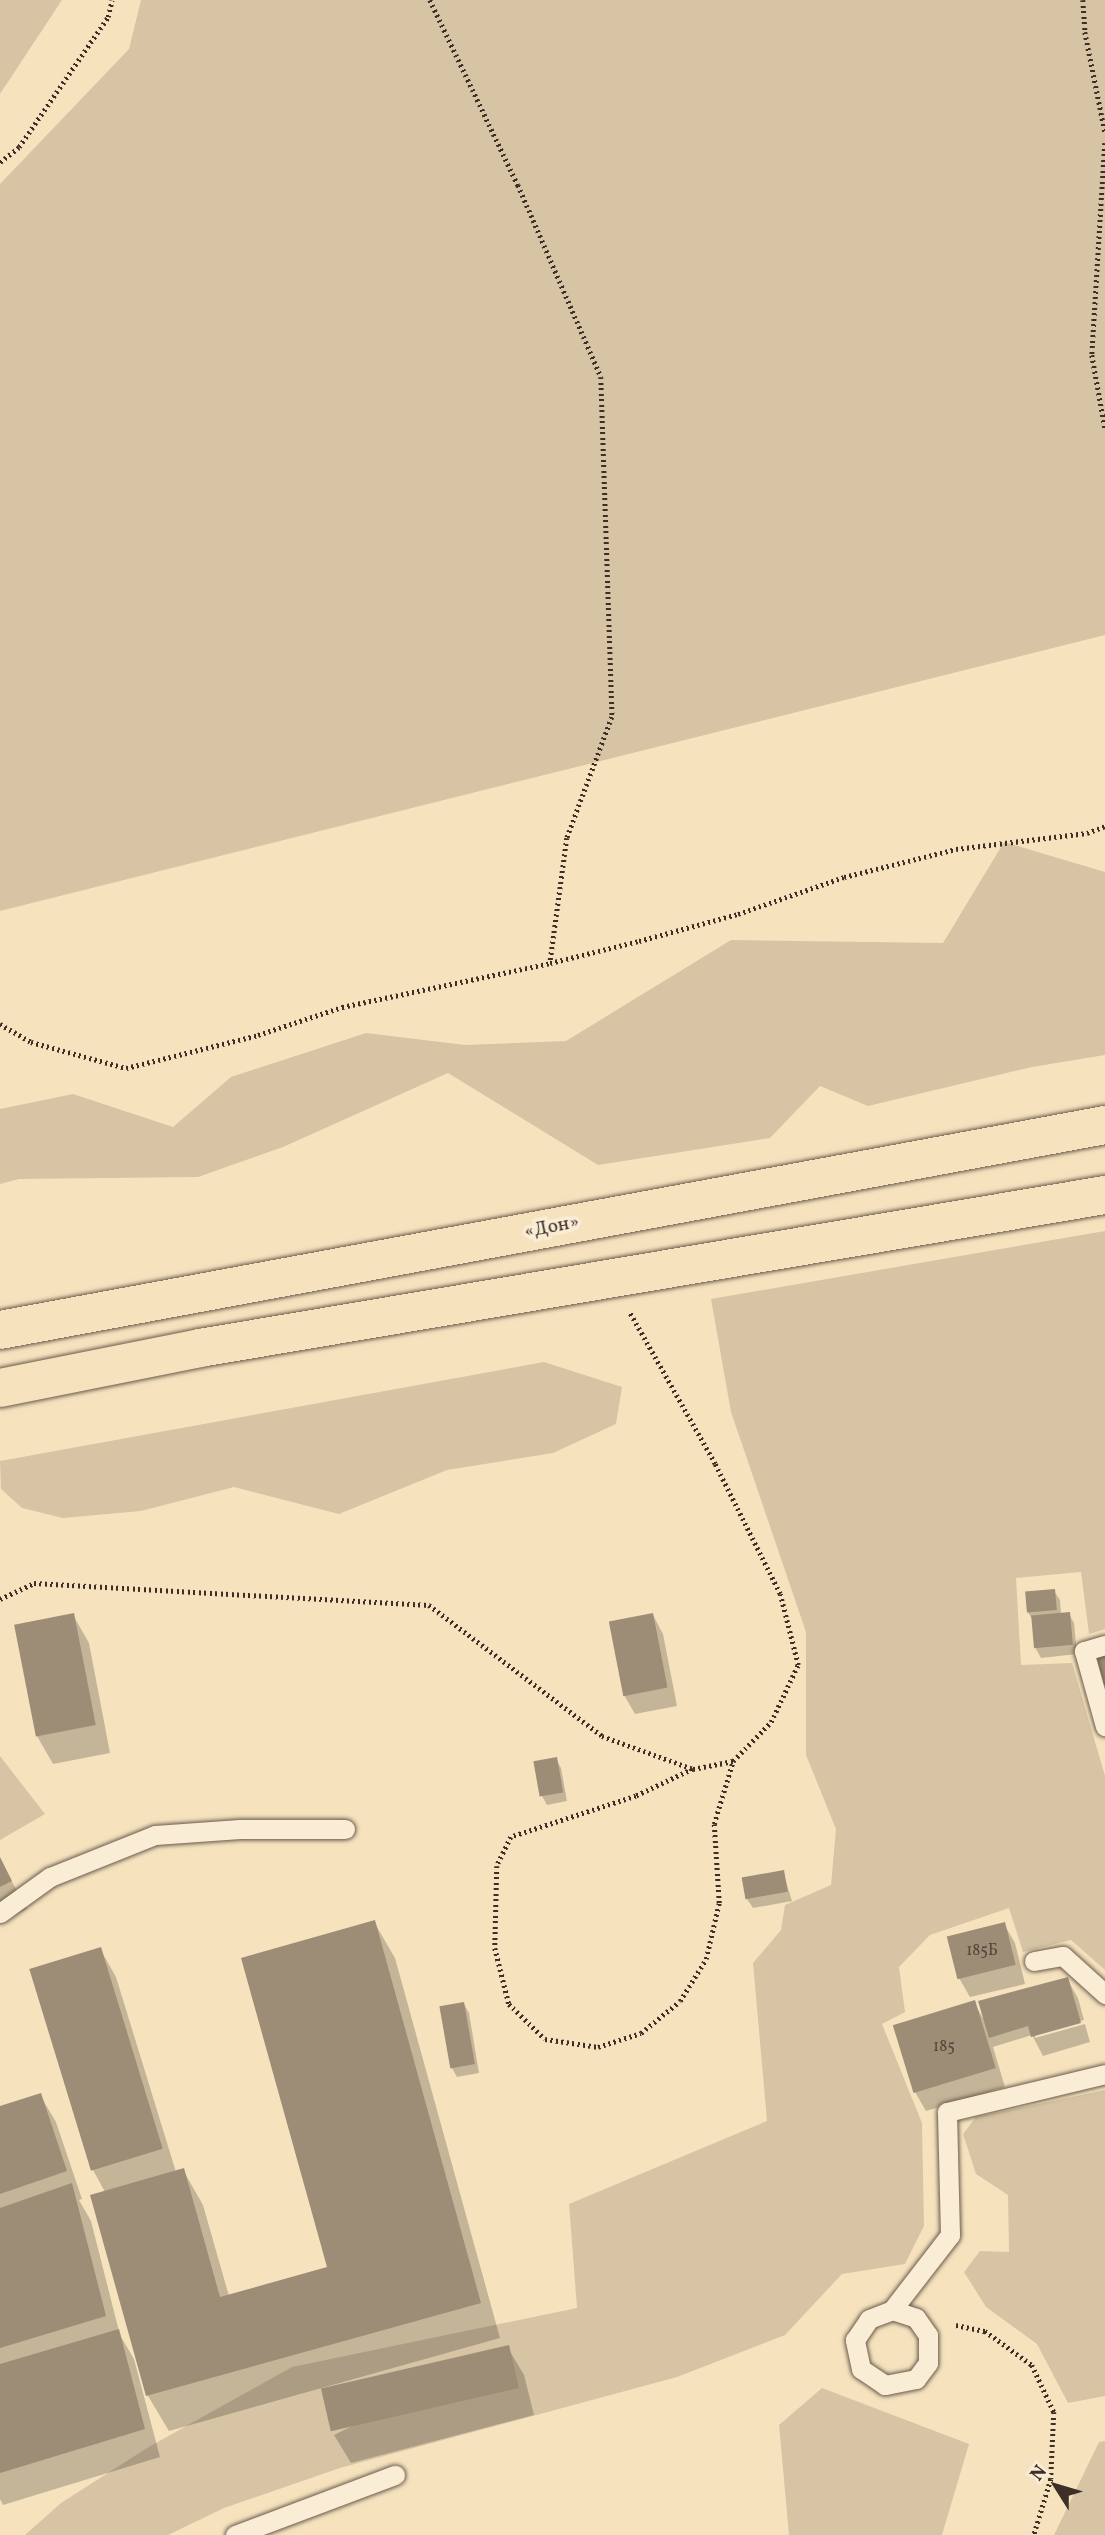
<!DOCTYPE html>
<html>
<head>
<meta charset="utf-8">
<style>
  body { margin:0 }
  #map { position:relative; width:1105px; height:2535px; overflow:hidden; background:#f6e3be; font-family:Vollkorn,serif }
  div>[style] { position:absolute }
  .green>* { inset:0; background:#d7c4a4 }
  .shadow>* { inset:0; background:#0003 }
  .building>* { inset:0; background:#9d8c76; transform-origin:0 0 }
  .path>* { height:4.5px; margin-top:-2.25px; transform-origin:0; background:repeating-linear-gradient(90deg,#3d2e27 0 2px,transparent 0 5.5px) }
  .roads { filter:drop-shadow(0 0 2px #6b5b4d) drop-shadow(0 0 2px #6b5b4d) }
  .service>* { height:19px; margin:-9.5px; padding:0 9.5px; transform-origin:9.5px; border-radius:9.5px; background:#f9edd5 }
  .trunk>* { height:38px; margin:-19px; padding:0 19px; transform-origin:19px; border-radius:19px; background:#f6e3be }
  span { translate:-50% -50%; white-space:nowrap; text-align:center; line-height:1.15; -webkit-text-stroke:7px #f9edd5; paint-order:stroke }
  .number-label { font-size:16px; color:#55463b }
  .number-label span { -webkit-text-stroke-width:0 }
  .street-label { font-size:19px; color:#3d2e27 }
  .north { position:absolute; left:1021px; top:2451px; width:70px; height:70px; -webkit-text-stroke:5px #f9edd5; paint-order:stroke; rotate:307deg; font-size:19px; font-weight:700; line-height:28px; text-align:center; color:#3d2e27 }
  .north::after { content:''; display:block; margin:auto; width:24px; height:32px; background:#3d2e27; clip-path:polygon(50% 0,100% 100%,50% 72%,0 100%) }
</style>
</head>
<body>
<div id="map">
  <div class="green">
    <div style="clip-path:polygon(0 0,62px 0,0 94px)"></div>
    <div style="clip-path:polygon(141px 0,1105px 0,1105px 635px,0 911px,0 184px,129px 49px)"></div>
    <div style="clip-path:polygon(1004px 842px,1105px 872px,1105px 1055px,1032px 1067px,868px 1106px,820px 1086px,770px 1138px,598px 1165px,448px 1073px,283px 1147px,198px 1177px,19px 1179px,0 1184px,0 1109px,73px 1094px,173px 1127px,231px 1077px,366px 1033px,465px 1045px,566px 1041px,731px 940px,943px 943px)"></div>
    <div style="clip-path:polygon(1105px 1231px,1105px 1629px,1089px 1634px,1081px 1572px,1016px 1578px,1021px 1665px,1072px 1663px,1105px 1776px,1105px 1970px,1071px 1940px,1023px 1952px,1009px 1908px,930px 1935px,899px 1967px,905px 2012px,882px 2024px,922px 2123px,924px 2226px,905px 2264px,842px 2274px,785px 2335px,677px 2377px,340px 2468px,224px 2508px,168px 2535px,25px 2535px,61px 2503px,147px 2448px,292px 2367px,577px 2308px,569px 2204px,767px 2121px,753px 1963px,781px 1930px,785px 1905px,831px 1885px,836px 1829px,806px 1755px,806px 1632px,731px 1412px,711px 1299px)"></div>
    <div style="clip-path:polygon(544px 1362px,622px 1387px,616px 1424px,553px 1453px,447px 1470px,339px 1514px,234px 1487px,141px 1511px,63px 1518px,22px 1508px,1px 1489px,0 1461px)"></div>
    <div style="clip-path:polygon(0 1756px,45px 1814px,0 1840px)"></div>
    <div style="clip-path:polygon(1105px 2090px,1105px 2396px,1068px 2403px,1037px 2344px,986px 2307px,964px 2272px,980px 2251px,1009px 2252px,1008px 2195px,976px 2174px,963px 2134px,976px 2117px)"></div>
    <div style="clip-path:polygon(822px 2388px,969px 2444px,942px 2535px,789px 2535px,779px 2425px)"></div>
    <div style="clip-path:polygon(1105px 2441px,1105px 2535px,1054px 2535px,1099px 2442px)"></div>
  </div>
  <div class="shadow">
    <div style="clip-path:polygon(1054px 1591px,1060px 1600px,1061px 1614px,1069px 1614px,1074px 1623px,1077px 1654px,1041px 1658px,1036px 1649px,1033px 1620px,1027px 1611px)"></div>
    <div style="clip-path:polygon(73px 1615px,89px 1643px,110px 1753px,53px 1764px,37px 1736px,16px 1626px)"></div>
    <div style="clip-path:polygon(653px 1615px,663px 1634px,677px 1706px,635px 1714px,624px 1695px)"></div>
    <div style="clip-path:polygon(556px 1759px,561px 1768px,567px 1801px,547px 1805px,542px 1796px)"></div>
    <div style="clip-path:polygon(0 1860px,27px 1909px,0 1923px)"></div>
    <div style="clip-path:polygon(783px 1872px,792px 1901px,753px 1908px,747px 1899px)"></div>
    <div style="clip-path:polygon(374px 1922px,395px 1958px,500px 2338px,169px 2431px,148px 2396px,93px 2196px,105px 2192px,93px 2170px,31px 1970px,100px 1949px,116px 1977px,176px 2172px,183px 2170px,203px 2205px,229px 2296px,329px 2268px)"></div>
    <div style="clip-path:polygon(1004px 1924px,1015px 1943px,1025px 1984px,970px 1997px,959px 1978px)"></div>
    <div style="clip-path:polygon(1067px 1979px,1078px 1998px,1084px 2020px,1035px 2034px,1035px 2038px,1085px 2024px,1090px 2042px,1043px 2056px,1032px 2035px,993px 2047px,1005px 2087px,926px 2111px,915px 2092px,974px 2003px,983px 2018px)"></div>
    <div style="clip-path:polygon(464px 2004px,469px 2013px,479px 2073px,457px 2077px,452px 2068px)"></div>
    <div style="clip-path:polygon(40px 2095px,56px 2122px,82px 2199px,79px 2200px,91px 2221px,120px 2335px,134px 2359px,160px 2457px,3px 2505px,0 2499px,0 2108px)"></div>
    <div style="clip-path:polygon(508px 2348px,524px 2375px,534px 2415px,351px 2463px,334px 2435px)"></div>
  </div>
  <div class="building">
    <div style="left:1055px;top:1589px;width:21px;height:30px;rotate:85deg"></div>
    <div style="left:1070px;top:1612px;width:33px;height:39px;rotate:85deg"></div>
    <div style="left:74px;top:1613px;width:114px;height:61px;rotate:79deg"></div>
    <div style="left:653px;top:1613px;width:76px;height:45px;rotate:79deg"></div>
    <div style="clip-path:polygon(1105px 1655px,1105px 1685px,1104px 1685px,1097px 1658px)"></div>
    <div style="left:557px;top:1757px;width:36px;height:24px;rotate:80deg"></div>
    <div style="clip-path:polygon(0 1857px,12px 1881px,0 1887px)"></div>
    <div style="left:784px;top:1870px;width:22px;height:43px;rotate:80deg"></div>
    <div style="clip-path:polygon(375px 1920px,481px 2303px,146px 2396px,90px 2195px,184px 2168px,220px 2297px,327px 2267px,241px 1958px)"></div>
    <div style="left:1005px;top:1922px;width:44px;height:60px;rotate:76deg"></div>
    <div style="left:101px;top:1947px;width:211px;height:75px;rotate:73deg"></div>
    <div style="clip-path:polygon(1068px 1977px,1081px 2023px,1031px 2037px,1028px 2026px,989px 2038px,978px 2001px)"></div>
    <div style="left:975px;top:2000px;width:71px;height:86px;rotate:73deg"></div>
    <div style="left:464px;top:2002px;width:63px;height:25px;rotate:80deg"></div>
    <div style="clip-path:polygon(41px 2093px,67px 2171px,0 2194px,0 2106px)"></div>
    <div style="clip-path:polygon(72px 2183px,106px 2316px,0 2348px,0 2208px)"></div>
    <div style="clip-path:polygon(119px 2329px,145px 2429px,0 2473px,0 2364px)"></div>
    <div style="left:509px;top:2345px;width:44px;height:193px;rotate:77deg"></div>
  </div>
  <div class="path">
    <div style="left:430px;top:0;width:205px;rotate:64.6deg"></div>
    <div style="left:518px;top:185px;width:209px;rotate:66.6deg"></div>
    <div style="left:601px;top:377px;width:340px;rotate:88.1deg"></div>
    <div style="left:612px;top:717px;width:129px;rotate:110.4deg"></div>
    <div style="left:567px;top:838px;width:126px;rotate:97.7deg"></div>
    <div style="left:1083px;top:0;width:32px;rotate:86deg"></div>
    <div style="left:1085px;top:32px;width:102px;rotate:78.7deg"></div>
    <div style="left:1105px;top:143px;width:212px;rotate:93.5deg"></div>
    <div style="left:1092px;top:355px;width:74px;rotate:79.9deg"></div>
    <div style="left:0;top:162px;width:24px;rotate:-38deg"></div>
    <div style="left:19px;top:147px;width:158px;rotate:-55.6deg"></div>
    <div style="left:108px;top:17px;width:17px;rotate:-77deg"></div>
    <div style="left:0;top:1024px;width:36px;rotate:30deg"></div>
    <div style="left:31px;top:1042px;width:98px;rotate:15.3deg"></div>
    <div style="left:126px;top:1068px;width:136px;rotate:-14deg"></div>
    <div style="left:258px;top:1035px;width:89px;rotate:-18.4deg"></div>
    <div style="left:342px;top:1007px;width:213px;rotate:-11.9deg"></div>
    <div style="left:550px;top:963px;width:92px;rotate:-13.9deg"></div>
    <div style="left:639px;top:941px;width:103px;rotate:-15.3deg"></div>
    <div style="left:738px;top:914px;width:112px;rotate:-19.2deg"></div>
    <div style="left:844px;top:877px;width:115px;rotate:-14deg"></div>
    <div style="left:956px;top:849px;width:132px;rotate:-7deg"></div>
    <div style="left:1087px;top:833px;width:19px;rotate:-21deg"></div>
    <div style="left:0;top:1599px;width:38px;rotate:-25deg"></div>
    <div style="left:34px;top:1583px;width:396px;rotate:3.2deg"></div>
    <div style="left:429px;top:1605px;width:217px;rotate:37.1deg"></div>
    <div style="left:602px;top:1736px;width:97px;rotate:19.9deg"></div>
    <div style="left:693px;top:1769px;width:41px;rotate:-11.3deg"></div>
    <div style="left:733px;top:1761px;width:54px;rotate:-45.7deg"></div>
    <div style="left:771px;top:1722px;width:63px;rotate:-64.7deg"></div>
    <div style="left:798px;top:1665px;width:73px;rotate:-104.2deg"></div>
    <div style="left:780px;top:1594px;width:145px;rotate:-116.6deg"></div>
    <div style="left:715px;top:1464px;width:173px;rotate:-119.4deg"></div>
    <div style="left:693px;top:1769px;width:63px;rotate:154.7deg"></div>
    <div style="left:636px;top:1796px;width:132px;rotate:161.8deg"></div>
    <div style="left:511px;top:1837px;width:32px;rotate:116deg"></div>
    <div style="left:497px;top:1866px;width:82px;rotate:91.4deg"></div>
    <div style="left:495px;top:1948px;width:58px;rotate:76deg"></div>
    <div style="left:509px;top:2004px;width:50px;rotate:44.2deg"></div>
    <div style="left:545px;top:2039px;width:54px;rotate:8.6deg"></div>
    <div style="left:598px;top:2047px;width:45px;rotate:-18deg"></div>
    <div style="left:641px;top:2033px;width:50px;rotate:-39.4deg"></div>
    <div style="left:680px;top:2001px;width:49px;rotate:-58.2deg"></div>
    <div style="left:706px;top:1959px;width:57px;rotate:-76.9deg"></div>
    <div style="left:719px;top:1903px;width:79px;rotate:-93.6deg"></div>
    <div style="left:714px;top:1824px;width:66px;rotate:-73.2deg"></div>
    <div style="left:956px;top:2325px;width:30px;rotate:12deg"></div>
    <div style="left:985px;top:2331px;width:58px;rotate:35.9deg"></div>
    <div style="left:1032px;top:2365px;width:52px;rotate:64.9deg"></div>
    <div style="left:1054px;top:2412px;width:67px;rotate:92.6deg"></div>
    <div style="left:1051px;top:2479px;width:59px;rotate:106.9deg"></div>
  </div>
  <div class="roads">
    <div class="service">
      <div style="left:1105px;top:1645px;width:22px;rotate:164deg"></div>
      <div style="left:1084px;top:1651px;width:78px;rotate:74.4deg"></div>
      <div style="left:0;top:1913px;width:62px;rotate:-35.8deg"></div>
      <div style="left:50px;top:1877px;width:113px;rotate:-21.8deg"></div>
      <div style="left:155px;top:1835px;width:85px;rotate:-4deg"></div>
      <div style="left:240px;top:1829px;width:105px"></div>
      <div style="left:1034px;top:1961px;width:29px;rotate:-10deg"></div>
      <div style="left:1063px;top:1956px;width:57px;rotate:42.1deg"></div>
      <div style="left:892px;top:2310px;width:25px;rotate:18deg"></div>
      <div style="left:916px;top:2318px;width:21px;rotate:55deg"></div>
      <div style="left:928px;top:2335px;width:28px;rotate:90deg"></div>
      <div style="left:928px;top:2363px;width:20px;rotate:127deg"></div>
      <div style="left:916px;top:2379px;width:32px;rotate:169deg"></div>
      <div style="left:885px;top:2385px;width:29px;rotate:-146deg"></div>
      <div style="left:861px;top:2369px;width:30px;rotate:-102deg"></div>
      <div style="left:855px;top:2340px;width:25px;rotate:-56deg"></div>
      <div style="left:869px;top:2319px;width:25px;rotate:-21deg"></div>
      <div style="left:892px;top:2310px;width:95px;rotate:-52.3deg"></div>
      <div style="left:950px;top:2235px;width:123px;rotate:-91.4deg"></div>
      <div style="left:947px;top:2112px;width:163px;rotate:-13.5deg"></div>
      <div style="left:235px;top:2535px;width:171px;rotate:-20.6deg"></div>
    </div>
    <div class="trunk">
      <div style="left:0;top:1330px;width:1124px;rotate:-10.51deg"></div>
      <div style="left:0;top:1388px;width:204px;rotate:-11.3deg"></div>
      <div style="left:200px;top:1348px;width:918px;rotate:-9.6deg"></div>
    </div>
  </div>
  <div class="number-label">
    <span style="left:982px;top:1951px">185Б</span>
    <span style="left:944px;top:2047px">185</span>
  </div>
  <div class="street-label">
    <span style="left:552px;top:1228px;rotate:-11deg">«Дон»</span>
  </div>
  <div class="north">N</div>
</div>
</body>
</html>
